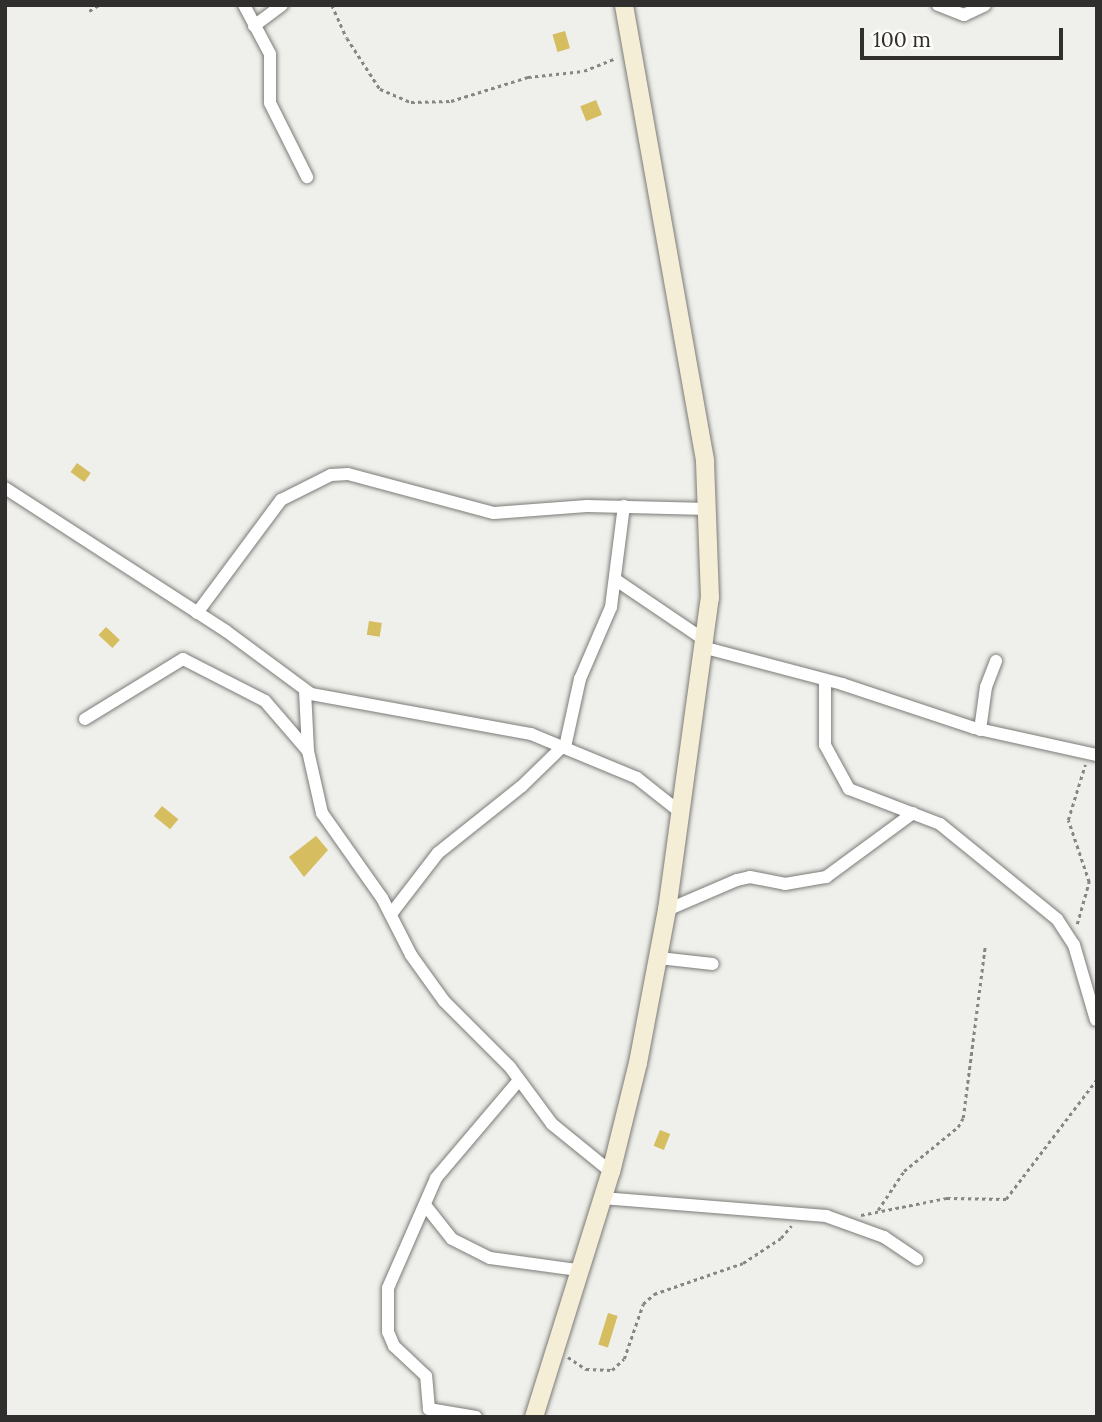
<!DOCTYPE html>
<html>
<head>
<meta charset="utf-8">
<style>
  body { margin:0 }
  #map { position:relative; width:1102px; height:1422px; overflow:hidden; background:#efefeb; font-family:Lora,serif }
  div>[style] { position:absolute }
  .building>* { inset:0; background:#d5bd60; transform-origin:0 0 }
  .path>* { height:2.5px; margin-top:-1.25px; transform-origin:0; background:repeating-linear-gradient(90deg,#878684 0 3.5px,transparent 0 7px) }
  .roads { filter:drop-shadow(0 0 2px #7c7b78) drop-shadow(0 0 2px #7c7b78) }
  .street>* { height:12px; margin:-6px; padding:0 6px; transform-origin:6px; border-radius:6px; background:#fff }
  .secondary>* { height:18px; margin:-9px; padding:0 9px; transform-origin:9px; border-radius:9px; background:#f5eed6 }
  span { translate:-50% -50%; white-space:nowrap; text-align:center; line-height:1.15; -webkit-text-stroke:5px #fdfcf9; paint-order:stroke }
  .frame { position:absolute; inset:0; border:7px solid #302f2e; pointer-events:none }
  .scale { position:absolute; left:860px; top:28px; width:203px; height:32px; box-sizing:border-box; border:4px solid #302f2e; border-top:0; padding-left:9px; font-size:21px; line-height:24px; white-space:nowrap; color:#302f2e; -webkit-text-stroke:5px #fdfcf9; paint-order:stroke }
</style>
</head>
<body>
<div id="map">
  <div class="building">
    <div style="left:565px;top:31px;width:18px;height:13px;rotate:74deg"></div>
    <div style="left:596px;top:100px;width:16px;height:17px;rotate:68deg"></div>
    <div style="left:77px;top:463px;width:17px;height:11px;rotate:36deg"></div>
    <div style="left:369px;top:621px;width:13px;height:14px;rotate:9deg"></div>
    <div style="left:106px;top:627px;width:19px;height:11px;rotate:43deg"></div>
    <div style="left:162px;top:806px;width:21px;height:13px;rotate:39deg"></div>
    <div style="clip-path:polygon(316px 836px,328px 850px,304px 877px,289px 857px)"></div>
    <div style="left:660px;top:1130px;width:11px;height:17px;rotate:22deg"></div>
    <div style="left:608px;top:1313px;width:10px;height:33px;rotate:17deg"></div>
  </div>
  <div class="path">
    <div style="left:332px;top:5px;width:36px;rotate:66deg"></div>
    <div style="left:347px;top:38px;width:61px;rotate:57.1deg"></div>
    <div style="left:380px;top:89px;width:34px;rotate:23deg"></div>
    <div style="left:411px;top:102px;width:40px;rotate:-1.4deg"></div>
    <div style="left:451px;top:101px;width:81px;rotate:-17.3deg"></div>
    <div style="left:528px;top:77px;width:56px;rotate:-6.1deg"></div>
    <div style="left:584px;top:71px;width:35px;rotate:-22deg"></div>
    <div style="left:89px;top:11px;width:12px;rotate:-31deg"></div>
    <div style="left:1077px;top:924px;width:44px;rotate:-74.1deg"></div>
    <div style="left:1089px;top:882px;width:65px;rotate:-108.7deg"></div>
    <div style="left:1068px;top:820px;width:58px;rotate:-72.8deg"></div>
    <div style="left:878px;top:1210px;width:47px;rotate:-56.3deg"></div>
    <div style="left:904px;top:1171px;width:70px;rotate:-39.2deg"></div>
    <div style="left:958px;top:1127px;width:10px;rotate:-61deg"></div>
    <div style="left:963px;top:1118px;width:173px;rotate:-82.7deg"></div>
    <div style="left:861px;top:1215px;width:88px;rotate:-11.2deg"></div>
    <div style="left:947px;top:1198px;width:59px;rotate:1deg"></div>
    <div style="left:1006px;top:1199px;width:151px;rotate:-52.8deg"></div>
    <div style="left:568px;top:1357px;width:22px;rotate:34deg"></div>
    <div style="left:586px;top:1369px;width:26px;rotate:2deg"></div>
    <div style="left:612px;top:1370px;width:16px;rotate:-43deg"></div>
    <div style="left:624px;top:1359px;width:58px;rotate:-70.9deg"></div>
    <div style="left:643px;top:1304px;width:15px;rotate:-42deg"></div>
    <div style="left:654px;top:1294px;width:94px;rotate:-19.2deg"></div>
    <div style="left:743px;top:1263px;width:45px;rotate:-33.3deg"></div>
    <div style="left:781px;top:1238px;width:16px;rotate:-50deg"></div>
  </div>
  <div class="roads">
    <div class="street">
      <div style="left:244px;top:5px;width:55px;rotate:62deg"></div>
      <div style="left:270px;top:54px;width:49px;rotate:90deg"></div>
      <div style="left:270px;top:103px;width:83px;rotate:63.4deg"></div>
      <div style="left:938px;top:5px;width:28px;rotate:21deg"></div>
      <div style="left:964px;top:15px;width:23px;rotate:-25deg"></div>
      <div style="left:254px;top:26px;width:35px;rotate:-37deg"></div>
      <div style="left:5px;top:488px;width:263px;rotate:32.9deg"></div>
      <div style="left:226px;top:631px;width:106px;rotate:36.5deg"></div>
      <div style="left:311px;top:694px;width:224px;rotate:10.3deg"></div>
      <div style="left:531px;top:734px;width:115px;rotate:22.5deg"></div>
      <div style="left:637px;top:778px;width:55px;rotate:38.3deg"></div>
      <div style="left:616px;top:580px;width:109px;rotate:34.1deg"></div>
      <div style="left:197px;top:613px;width:141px;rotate:-53.4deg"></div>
      <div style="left:281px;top:500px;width:56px;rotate:-26.6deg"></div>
      <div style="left:331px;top:475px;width:17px;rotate:-3deg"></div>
      <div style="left:348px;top:474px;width:151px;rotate:15deg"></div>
      <div style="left:494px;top:513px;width:93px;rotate:-4.3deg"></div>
      <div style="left:587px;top:506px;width:122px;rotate:1.4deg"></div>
      <div style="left:706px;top:648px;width:141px;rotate:14.8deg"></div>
      <div style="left:842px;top:684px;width:139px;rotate:18.4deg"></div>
      <div style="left:974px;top:728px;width:126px;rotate:12.4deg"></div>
      <div style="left:825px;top:680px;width:65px;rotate:90deg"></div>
      <div style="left:825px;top:745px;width:50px;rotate:61.4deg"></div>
      <div style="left:849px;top:789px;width:97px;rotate:21deg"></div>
      <div style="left:940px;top:824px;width:151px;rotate:39.1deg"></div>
      <div style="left:1057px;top:919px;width:31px;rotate:57deg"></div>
      <div style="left:1074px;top:945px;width:78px;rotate:73.7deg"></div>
      <div style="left:305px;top:691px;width:60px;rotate:87.1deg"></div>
      <div style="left:308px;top:751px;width:64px;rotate:77.3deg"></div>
      <div style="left:322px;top:813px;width:104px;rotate:54.8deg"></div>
      <div style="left:382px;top:898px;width:64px;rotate:63deg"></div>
      <div style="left:411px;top:955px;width:57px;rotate:54.3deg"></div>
      <div style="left:444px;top:1001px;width:93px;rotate:45deg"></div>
      <div style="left:510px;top:1067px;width:71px;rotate:53.6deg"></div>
      <div style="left:552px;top:1124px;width:76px;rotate:39.1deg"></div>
      <div style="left:85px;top:719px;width:115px;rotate:-31.5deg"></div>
      <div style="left:183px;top:659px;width:92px;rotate:27.1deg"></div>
      <div style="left:265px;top:701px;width:66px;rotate:49.3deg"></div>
      <div style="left:980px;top:730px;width:43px;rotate:-82.1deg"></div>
      <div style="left:986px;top:687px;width:28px;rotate:-69deg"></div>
      <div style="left:565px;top:747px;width:70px;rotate:-77.6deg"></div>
      <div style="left:580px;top:679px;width:78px;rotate:-66.7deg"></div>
      <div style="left:611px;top:607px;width:102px;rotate:-82.7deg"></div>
      <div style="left:667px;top:910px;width:76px;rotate:-23.2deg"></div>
      <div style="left:737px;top:880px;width:13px;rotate:-13deg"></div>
      <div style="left:750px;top:877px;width:36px;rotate:11deg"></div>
      <div style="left:785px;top:884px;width:42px;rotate:-9.7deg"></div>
      <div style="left:826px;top:877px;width:108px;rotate:-36.3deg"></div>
      <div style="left:391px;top:914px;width:77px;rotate:-52.4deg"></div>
      <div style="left:438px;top:853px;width:107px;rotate:-38.6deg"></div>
      <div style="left:522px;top:786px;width:57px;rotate:-44.3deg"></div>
      <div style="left:659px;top:958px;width:54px;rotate:6.3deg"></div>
      <div style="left:602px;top:1198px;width:225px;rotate:4.6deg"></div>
      <div style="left:826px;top:1216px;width:62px;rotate:19.9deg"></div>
      <div style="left:884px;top:1237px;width:40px;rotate:34deg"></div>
      <div style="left:425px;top:1205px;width:43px;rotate:51.5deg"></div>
      <div style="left:452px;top:1239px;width:42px;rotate:26.6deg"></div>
      <div style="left:490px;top:1258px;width:89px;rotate:7.8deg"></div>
      <div style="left:476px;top:1417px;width:48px;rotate:-170.3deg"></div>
      <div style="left:429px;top:1409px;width:33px;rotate:-95deg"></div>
      <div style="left:426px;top:1376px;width:44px;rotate:-136.8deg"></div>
      <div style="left:394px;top:1346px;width:15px;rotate:-113deg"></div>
      <div style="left:388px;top:1332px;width:44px;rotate:-90deg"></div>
      <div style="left:388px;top:1288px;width:120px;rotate:-66.4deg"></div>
      <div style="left:436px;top:1178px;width:128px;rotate:-49.7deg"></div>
    </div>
    <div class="secondary">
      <div style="left:534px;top:1417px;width:257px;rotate:-72.6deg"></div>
      <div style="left:611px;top:1172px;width:112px;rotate:-76.1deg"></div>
      <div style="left:638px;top:1063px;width:156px;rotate:-79.3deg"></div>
      <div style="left:667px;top:910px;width:315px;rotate:-82.2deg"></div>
      <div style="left:710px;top:598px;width:138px;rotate:-92.1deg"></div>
      <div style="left:705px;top:460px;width:462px;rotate:-100.1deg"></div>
    </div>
  </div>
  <div class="frame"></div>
  <div class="scale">100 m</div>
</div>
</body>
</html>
